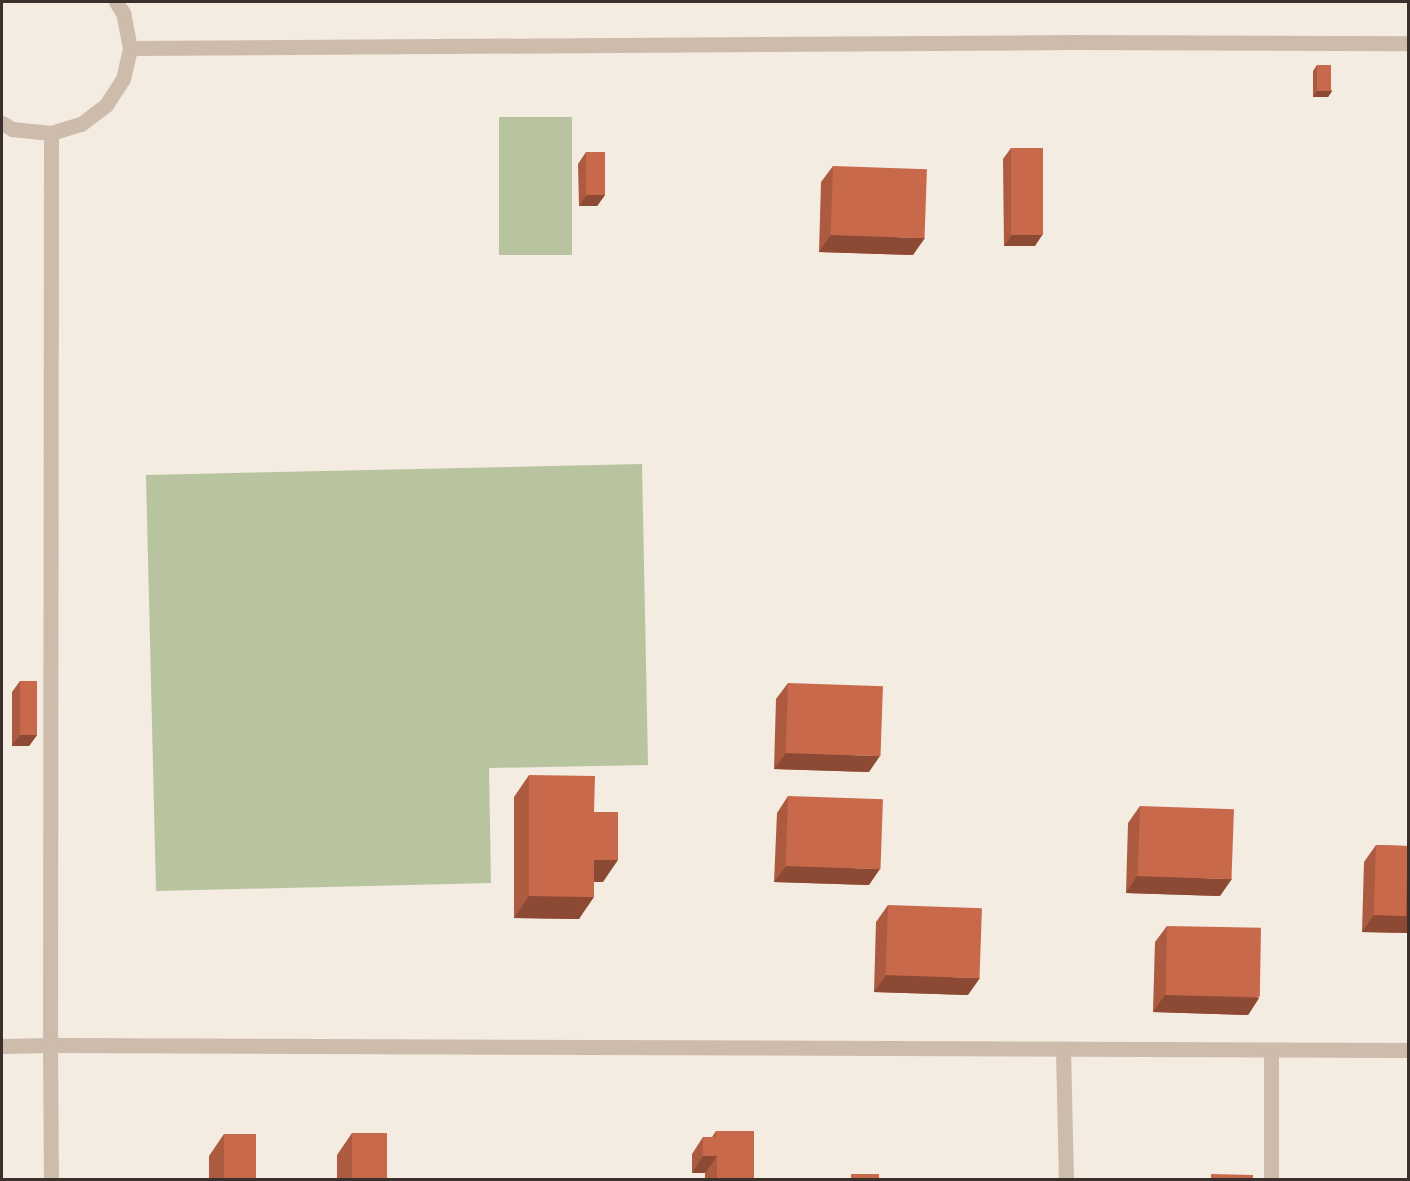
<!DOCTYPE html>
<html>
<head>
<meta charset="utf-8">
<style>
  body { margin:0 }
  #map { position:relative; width:1410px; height:1181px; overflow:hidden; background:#f4ebe1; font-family:"DM Sans",sans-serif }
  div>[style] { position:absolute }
  .green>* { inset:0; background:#b8c4a0; transform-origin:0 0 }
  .street>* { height:15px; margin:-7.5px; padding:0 7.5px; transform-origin:7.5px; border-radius:7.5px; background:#cdbbac }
  .wall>* { inset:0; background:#ac5a40 }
  .shaded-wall>* { inset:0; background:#8c4a34 }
  .building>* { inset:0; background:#c8694b; transform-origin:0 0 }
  span { translate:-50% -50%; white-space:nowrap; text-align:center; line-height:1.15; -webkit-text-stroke:4.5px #fbf5ee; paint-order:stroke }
  .frame { position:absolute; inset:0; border:3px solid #3b302b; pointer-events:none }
</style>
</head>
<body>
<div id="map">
  <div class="green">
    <div style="left:572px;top:117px;width:138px;height:73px;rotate:90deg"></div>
    <div style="clip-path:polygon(642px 464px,648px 765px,489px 768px,491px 883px,156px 891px,146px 475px)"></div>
  </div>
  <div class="street">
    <div style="left:130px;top:48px;width:942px;rotate:-0.36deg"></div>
    <div style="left:1072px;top:42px;width:336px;rotate:0.2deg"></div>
    <div style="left:2px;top:123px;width:12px;rotate:31deg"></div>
    <div style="left:12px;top:129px;width:39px;rotate:6deg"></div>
    <div style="left:51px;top:133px;width:31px;rotate:-17deg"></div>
    <div style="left:81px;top:124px;width:31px;rotate:-37deg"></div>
    <div style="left:106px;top:105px;width:31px;rotate:-57deg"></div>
    <div style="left:123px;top:79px;width:32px;rotate:-77deg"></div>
    <div style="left:130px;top:48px;width:36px;rotate:-101deg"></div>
    <div style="left:123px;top:13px;width:13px;rotate:-122deg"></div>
    <div style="left:51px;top:133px;width:912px;rotate:90.06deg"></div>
    <div style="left:50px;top:1045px;width:1358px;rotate:0.21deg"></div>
    <div style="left:2px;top:1046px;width:48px;rotate:-1.2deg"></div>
    <div style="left:50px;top:1045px;width:135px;rotate:89.6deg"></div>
    <div style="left:1063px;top:1049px;width:131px;rotate:88.7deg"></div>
    <div style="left:1271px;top:1050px;width:130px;rotate:90deg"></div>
  </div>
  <div class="wall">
    <div style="clip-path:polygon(1317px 65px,1332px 91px,1328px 97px,1313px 97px,1313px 71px)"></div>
    <div style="clip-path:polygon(1011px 148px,1035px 246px,1004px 246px,1003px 159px)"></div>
    <div style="clip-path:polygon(586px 152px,605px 195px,597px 206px,579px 206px,578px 164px)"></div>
    <div style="clip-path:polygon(833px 166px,913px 255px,819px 252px,821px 182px)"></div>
    <div style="clip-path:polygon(20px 681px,37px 735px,29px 746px,12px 746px,12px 692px)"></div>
    <div style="clip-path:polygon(788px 683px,869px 772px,774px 769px,776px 699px)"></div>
    <div style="clip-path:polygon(529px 775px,594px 812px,603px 882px,594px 882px,579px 919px,514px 918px,514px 797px)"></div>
    <div style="clip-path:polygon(788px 796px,869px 885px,774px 882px,777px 813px)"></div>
    <div style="clip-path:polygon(1140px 806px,1220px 896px,1126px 893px,1128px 823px)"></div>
    <div style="clip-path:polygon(1376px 845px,1408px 846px,1408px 933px,1362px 932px,1364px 862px)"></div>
    <div style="clip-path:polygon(888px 905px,968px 995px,874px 992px,876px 922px)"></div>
    <div style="clip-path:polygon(1167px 926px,1259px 998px,1248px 1015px,1153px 1012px,1155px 942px)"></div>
    <div style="clip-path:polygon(716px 1131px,754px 1179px,705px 1179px,705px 1173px,692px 1173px,692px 1154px,703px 1137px,712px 1137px)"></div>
    <div style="clip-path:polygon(352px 1133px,387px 1179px,337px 1179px,337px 1155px)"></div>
    <div style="clip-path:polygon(224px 1134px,256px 1179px,209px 1179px,209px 1156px)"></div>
  </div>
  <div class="shaded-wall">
    <div style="clip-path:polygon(1317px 91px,1332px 91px,1328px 97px,1313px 97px)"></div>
    <div style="clip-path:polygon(587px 195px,605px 195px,597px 206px,579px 206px)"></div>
    <div style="clip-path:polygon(1043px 234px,1035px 246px,1004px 246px,1012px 235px)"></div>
    <div style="clip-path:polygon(831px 235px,925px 238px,913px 255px,819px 252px)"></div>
    <div style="clip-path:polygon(20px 735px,37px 735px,29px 746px,12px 746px)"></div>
    <div style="clip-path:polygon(786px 753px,880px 756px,869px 772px,774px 769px)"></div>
    <div style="clip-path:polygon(594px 860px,618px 860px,603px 882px,579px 882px)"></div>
    <div style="clip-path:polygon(786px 866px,880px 869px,869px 885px,774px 882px)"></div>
    <div style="clip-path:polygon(1137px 876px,1232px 879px,1220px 896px,1126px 893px)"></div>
    <div style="clip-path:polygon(529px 896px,594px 897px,579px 919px,514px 918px)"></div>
    <div style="clip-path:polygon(1374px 915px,1408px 916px,1408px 933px,1362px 932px)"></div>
    <div style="clip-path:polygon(886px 975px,980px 978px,968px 995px,874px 992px)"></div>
    <div style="clip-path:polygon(1165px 995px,1259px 998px,1248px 1015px,1153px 1012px)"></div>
    <div style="clip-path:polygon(703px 1156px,717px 1156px,705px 1173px,692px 1173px)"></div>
  </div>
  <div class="building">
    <div style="left:1317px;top:65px;width:14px;height:26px"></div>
    <div style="left:1011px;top:148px;width:32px;height:87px"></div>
    <div style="left:586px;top:152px;width:19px;height:43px"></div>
    <div style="left:833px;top:166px;width:94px;height:69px;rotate:2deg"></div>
    <div style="left:20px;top:681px;width:17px;height:54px"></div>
    <div style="left:788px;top:683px;width:95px;height:70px;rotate:2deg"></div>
    <div style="clip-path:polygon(529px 775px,595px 776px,594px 812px,618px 812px,618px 860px,594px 860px,594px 897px,529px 896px)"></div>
    <div style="left:788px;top:796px;width:95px;height:70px;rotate:2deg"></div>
    <div style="left:1140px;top:806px;width:94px;height:70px;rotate:2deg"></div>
    <div style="left:1376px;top:845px;width:32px;height:70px;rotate:2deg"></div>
    <div style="left:888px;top:905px;width:94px;height:70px;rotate:2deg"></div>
    <div style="left:1167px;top:926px;width:94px;height:69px;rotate:1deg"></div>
    <div style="clip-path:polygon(716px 1131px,754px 1131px,754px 1179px,717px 1179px,717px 1156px,703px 1156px,703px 1137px,716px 1137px)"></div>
    <div style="left:352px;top:1133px;width:35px;height:46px"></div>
    <div style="left:224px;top:1134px;width:32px;height:45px"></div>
    <div style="left:851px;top:1174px;width:28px;height:5px"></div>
    <div style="clip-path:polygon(1211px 1174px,1253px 1175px,1253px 1179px,1211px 1179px)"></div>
  </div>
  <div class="frame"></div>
</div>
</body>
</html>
